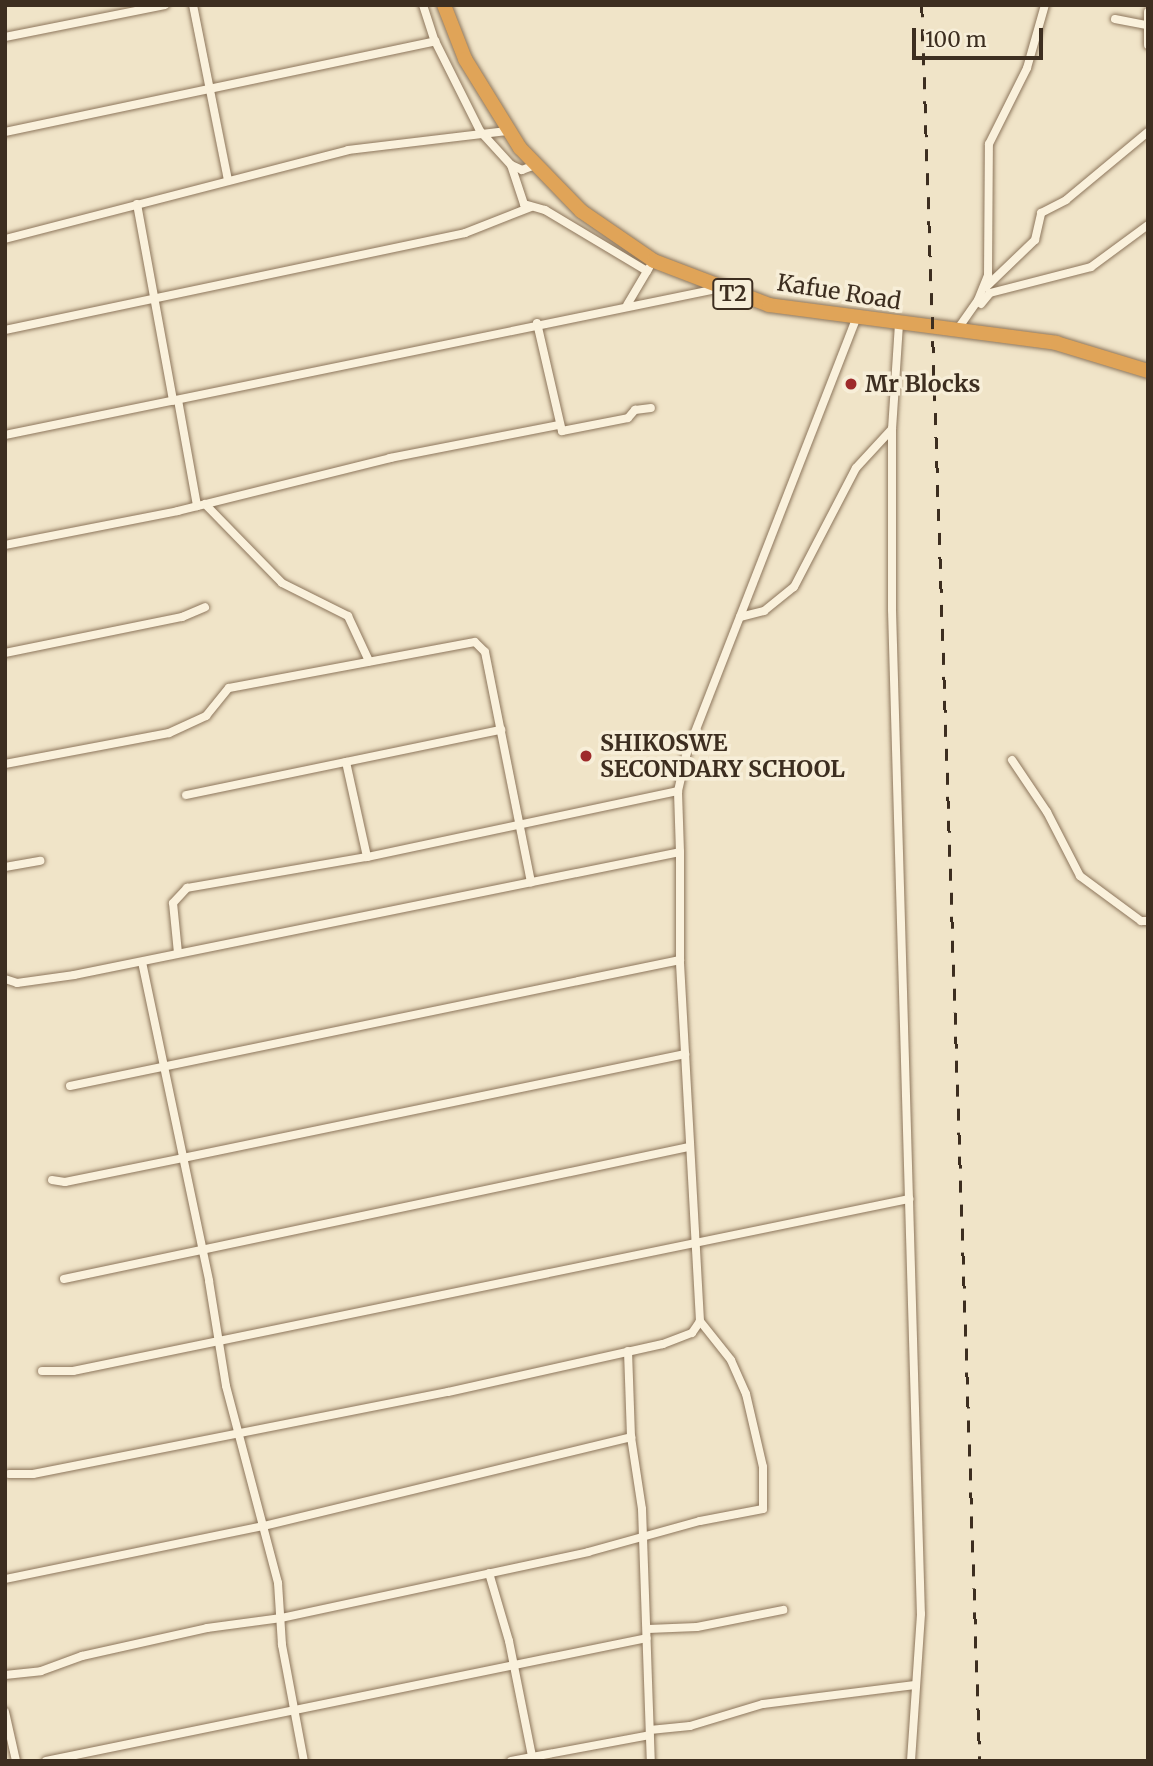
<!DOCTYPE html>
<html>
<head>
<meta charset="utf-8">
<style>
  body { margin:0 }
  #map { position:relative; width:1153px; height:1766px; overflow:hidden; background:#f0e4c8; font-family:Merriweather,serif }
  div>[style] { position:absolute }
  .roads { filter:drop-shadow(0 0 2px #8d765c) drop-shadow(0 0 2px #8d765c) }
  .street>* { height:8px; margin:-4px; padding:0 4px; transform-origin:4px; border-radius:4px; background:#faf1dc }
  .highway>* { height:14px; margin:-7px; padding:0 7px; transform-origin:7px; border-radius:7px; background:#e0a458 }
  .rail>* { height:2.5px; margin-top:-1.25px; transform-origin:0; background:repeating-linear-gradient(90deg,#3d2e20 0 12px,transparent 0 24px) }
  .dots>* { width:19px; height:19px; translate:-50% -50%; box-sizing:border-box; border:4px solid #f7eed8; border-radius:50% }
  span { translate:-50% -50%; white-space:nowrap; text-align:center; line-height:1.15; -webkit-text-stroke:7px #f7eed8; paint-order:stroke }
  .shield-label span { padding:2px 5px; background:#f7eed8; border:2px solid; border-radius:5px; -webkit-text-stroke-width:0 }
  .shield-label { font-size:21px; color:#3d2e20; font-weight:700 }
  .street-label { font-size:23px; color:#3d2e20 }
  .poi-label { font-size:23px; color:#3d2e20; font-weight:700 }
  .left { translate:0 -50%; text-align:left }
  .frame { position:absolute; inset:0; border:7px solid #3d2e20; pointer-events:none }
  .scale { position:absolute; left:912px; top:28px; width:131px; height:32px; box-sizing:border-box; border:4px solid #3d2e20; border-top:0; padding-left:9px; font-size:21px; line-height:24px; white-space:nowrap; color:#3d2e20; -webkit-text-stroke:5px #f7eed8; paint-order:stroke }
</style>
</head>
<body>
<div id="map">
  <div class="roads">
    <div class="street">
      <div style="left:193px;top:5px;width:178px;rotate:78.7deg"></div>
      <div style="left:423px;top:5px;width:38px;rotate:72deg"></div>
      <div style="left:435px;top:41px;width:101px;rotate:63.4deg"></div>
      <div style="left:480px;top:131px;width:46px;rotate:47.6deg"></div>
      <div style="left:511px;top:165px;width:12px;rotate:24deg"></div>
      <div style="left:522px;top:170px;width:14px;rotate:-21deg"></div>
      <div style="left:1148px;top:12px;width:33px;rotate:90deg"></div>
      <div style="left:1115px;top:19px;width:31px;rotate:11deg"></div>
      <div style="left:5px;top:37px;width:163px;rotate:-11.3deg"></div>
      <div style="left:5px;top:132px;width:440px;rotate:-11.9deg"></div>
      <div style="left:511px;top:165px;width:41px;rotate:71.6deg"></div>
      <div style="left:524px;top:204px;width:22px;rotate:16deg"></div>
      <div style="left:545px;top:210px;width:119px;rotate:30.9deg"></div>
      <div style="left:137px;top:204px;width:200px;rotate:79.6deg"></div>
      <div style="left:5px;top:239px;width:354px;rotate:-14.5deg"></div>
      <div style="left:348px;top:150px;width:160px;rotate:-6.8deg"></div>
      <div style="left:986px;top:287px;width:68px;rotate:-43.8deg"></div>
      <div style="left:1035px;top:240px;width:28px;rotate:-77deg"></div>
      <div style="left:1041px;top:213px;width:28px;rotate:-27deg"></div>
      <div style="left:1066px;top:200px;width:107px;rotate:-39.7deg"></div>
      <div style="left:981px;top:304px;width:14px;rotate:-51deg"></div>
      <div style="left:990px;top:293px;width:104px;rotate:-14.4deg"></div>
      <div style="left:1091px;top:267px;width:71px;rotate:-36.4deg"></div>
      <div style="left:627px;top:305px;width:43px;rotate:-59.3deg"></div>
      <div style="left:537px;top:323px;width:111px;rotate:77deg"></div>
      <div style="left:562px;top:431px;width:67px;rotate:-11.1deg"></div>
      <div style="left:628px;top:418px;width:11px;rotate:-49deg"></div>
      <div style="left:635px;top:410px;width:16px;rotate:-7deg"></div>
      <div style="left:899px;top:324px;width:105px;rotate:93.8deg"></div>
      <div style="left:892px;top:429px;width:181px;rotate:90deg"></div>
      <div style="left:892px;top:610px;width:1004px;rotate:88.35deg"></div>
      <div style="left:921px;top:1614px;width:147px;rotate:93.9deg"></div>
      <div style="left:5px;top:330px;width:470px;rotate:-11.9deg"></div>
      <div style="left:465px;top:233px;width:71px;rotate:-21.5deg"></div>
      <div style="left:957px;top:330px;width:37px;rotate:-55deg"></div>
      <div style="left:978px;top:300px;width:27px;rotate:-68deg"></div>
      <div style="left:988px;top:275px;width:131px;rotate:-89.6deg"></div>
      <div style="left:989px;top:144px;width:85px;rotate:-63.4deg"></div>
      <div style="left:1027px;top:68px;width:66px;rotate:-74.1deg"></div>
      <div style="left:178px;top:400px;width:108px;rotate:79.8deg"></div>
      <div style="left:5px;top:435px;width:727px;rotate:-11.59deg"></div>
      <div style="left:205px;top:504px;width:110px;rotate:45.7deg"></div>
      <div style="left:282px;top:583px;width:74px;rotate:26.6deg"></div>
      <div style="left:348px;top:616px;width:50px;rotate:65deg"></div>
      <div style="left:5px;top:545px;width:176px;rotate:-11.1deg"></div>
      <div style="left:178px;top:511px;width:219px;rotate:-14deg"></div>
      <div style="left:390px;top:458px;width:171px;rotate:-11.1deg"></div>
      <div style="left:740px;top:617px;width:25px;rotate:-14deg"></div>
      <div style="left:764px;top:611px;width:38px;rotate:-39deg"></div>
      <div style="left:794px;top:587px;width:134px;rotate:-62.5deg"></div>
      <div style="left:856px;top:468px;width:53px;rotate:-47.3deg"></div>
      <div style="left:5px;top:653px;width:181px;rotate:-11.5deg"></div>
      <div style="left:182px;top:617px;width:25px;rotate:-23deg"></div>
      <div style="left:1012px;top:760px;width:63px;rotate:56.1deg"></div>
      <div style="left:1047px;top:812px;width:72px;rotate:62.7deg"></div>
      <div style="left:1080px;top:876px;width:76px;rotate:36.4deg"></div>
      <div style="left:1141px;top:921px;width:7px"></div>
      <div style="left:346px;top:762px;width:97px;rotate:77.5deg"></div>
      <div style="left:5px;top:764px;width:167px;rotate:-10.7deg"></div>
      <div style="left:169px;top:733px;width:41px;rotate:-24.7deg"></div>
      <div style="left:206px;top:716px;width:36px;rotate:-51deg"></div>
      <div style="left:229px;top:688px;width:250px;rotate:-10.6deg"></div>
      <div style="left:475px;top:642px;width:14px;rotate:45deg"></div>
      <div style="left:485px;top:652px;width:235px;rotate:78.7deg"></div>
      <div style="left:186px;top:795px;width:322px;rotate:-11.7deg"></div>
      <div style="left:5px;top:867px;width:36px;rotate:-10deg"></div>
      <div style="left:178px;top:953px;width:50px;rotate:-95.7deg"></div>
      <div style="left:173px;top:903px;width:21px;rotate:-47deg"></div>
      <div style="left:187px;top:888px;width:183px;rotate:-9.8deg"></div>
      <div style="left:367px;top:857px;width:318px;rotate:-12deg"></div>
      <div style="left:142px;top:962px;width:326px;rotate:78.1deg"></div>
      <div style="left:209px;top:1281px;width:106px;rotate:80.8deg"></div>
      <div style="left:226px;top:1386px;width:204px;rotate:75.2deg"></div>
      <div style="left:278px;top:1583px;width:62px;rotate:86.3deg"></div>
      <div style="left:282px;top:1645px;width:118px;rotate:79.3deg"></div>
      <div style="left:5px;top:979px;width:13px;rotate:18deg"></div>
      <div style="left:17px;top:983px;width:58px;rotate:-8deg"></div>
      <div style="left:74px;top:975px;width:618px;rotate:-11.47deg"></div>
      <div style="left:680px;top:852px;width:61px;rotate:-91.9deg"></div>
      <div style="left:678px;top:791px;width:37px;rotate:-77deg"></div>
      <div style="left:686px;top:755px;width:467px;rotate:-68.7deg"></div>
      <div style="left:70px;top:1086px;width:623px;rotate:-11.67deg"></div>
      <div style="left:52px;top:1180px;width:13px;rotate:9deg"></div>
      <div style="left:65px;top:1182px;width:120px;rotate:-11.5deg"></div>
      <div style="left:183px;top:1158px;width:513px;rotate:-11.7deg"></div>
      <div style="left:64px;top:1279px;width:639px;rotate:-11.93deg"></div>
      <div style="left:628px;top:1351px;width:86px;rotate:88deg"></div>
      <div style="left:631px;top:1437px;width:73px;rotate:81.3deg"></div>
      <div style="left:642px;top:1509px;width:252px;rotate:88deg"></div>
      <div style="left:42px;top:1371px;width:31px"></div>
      <div style="left:73px;top:1371px;width:854px;rotate:-11.63deg"></div>
      <div style="left:9px;top:1474px;width:24px"></div>
      <div style="left:33px;top:1474px;width:423px;rotate:-11.2deg"></div>
      <div style="left:448px;top:1392px;width:220px;rotate:-12.6deg"></div>
      <div style="left:663px;top:1344px;width:31px;rotate:-21deg"></div>
      <div style="left:692px;top:1333px;width:14px;rotate:-56deg"></div>
      <div style="left:700px;top:1321px;width:362px;rotate:-93.2deg"></div>
      <div style="left:680px;top:960px;width:108px;rotate:-90deg"></div>
      <div style="left:489px;top:1573px;width:71px;rotate:73.6deg"></div>
      <div style="left:509px;top:1641px;width:117px;rotate:78.7deg"></div>
      <div style="left:5px;top:1579px;width:264px;rotate:-11.6deg"></div>
      <div style="left:264px;top:1526px;width:378px;rotate:-13.6deg"></div>
      <div style="left:648px;top:1629px;width:49px;rotate:-2.3deg"></div>
      <div style="left:697px;top:1627px;width:88px;rotate:-11.2deg"></div>
      <div style="left:5px;top:1675px;width:36px;rotate:-6deg"></div>
      <div style="left:41px;top:1671px;width:44px;rotate:-20.1deg"></div>
      <div style="left:82px;top:1656px;width:128px;rotate:-12.6deg"></div>
      <div style="left:207px;top:1628px;width:75px;rotate:-7.7deg"></div>
      <div style="left:281px;top:1618px;width:314px;rotate:-12.1deg"></div>
      <div style="left:588px;top:1552px;width:116px;rotate:-15.5deg"></div>
      <div style="left:700px;top:1521px;width:64px;rotate:-10.8deg"></div>
      <div style="left:763px;top:1509px;width:42px;rotate:-90deg"></div>
      <div style="left:763px;top:1467px;width:75px;rotate:-103.1deg"></div>
      <div style="left:746px;top:1394px;width:37px;rotate:-114deg"></div>
      <div style="left:731px;top:1360px;width:50px;rotate:-128.5deg"></div>
      <div style="left:5px;top:1712px;width:50px;rotate:77.3deg"></div>
      <div style="left:650px;top:1730px;width:40px;rotate:-5.7deg"></div>
      <div style="left:690px;top:1726px;width:76px;rotate:-16.8deg"></div>
      <div style="left:763px;top:1704px;width:153px;rotate:-7.1deg"></div>
      <div style="left:46px;top:1761px;width:613px;rotate:-11.57deg"></div>
      <div style="left:511px;top:1761px;width:141px;rotate:-10.6deg"></div>
    </div>
    <div class="highway">
      <div style="left:444px;top:5px;width:58px;rotate:68.7deg"></div>
      <div style="left:465px;top:59px;width:105px;rotate:58.3deg"></div>
      <div style="left:520px;top:148px;width:88px;rotate:45.9deg"></div>
      <div style="left:581px;top:211px;width:88px;rotate:34.4deg"></div>
      <div style="left:654px;top:261px;width:123px;rotate:20.9deg"></div>
      <div style="left:769px;top:305px;width:290px;rotate:7.5deg"></div>
      <div style="left:1056px;top:343px;width:96px;rotate:16.9deg"></div>
    </div>
  </div>
  <div class="rail">
    <div style="left:922px;top:5px;width:1757px;rotate:88.11deg"></div>
  </div>
  <div class="dots">
    <div style="left:851px;top:384px;background:#9e2a2b"></div>
    <div style="left:586px;top:756px;background:#9e2a2b"></div>
  </div>
  <div class="shield-label">
    <span style="left:733px;top:294px">T2</span>
  </div>
  <div class="street-label">
    <span style="left:839px;top:292px;rotate:9deg">Kafue Road</span>
  </div>
  <div class="poi-label">
    <span class="left" style="left:865px;top:384px">Mr Blocks</span>
    <span class="left" style="left:600px;top:756px">SHIKOSWE<br>SECONDARY SCHOOL</span>
  </div>
  <div class="frame"></div>
  <div class="scale">100 m</div>
</div>
</body>
</html>
